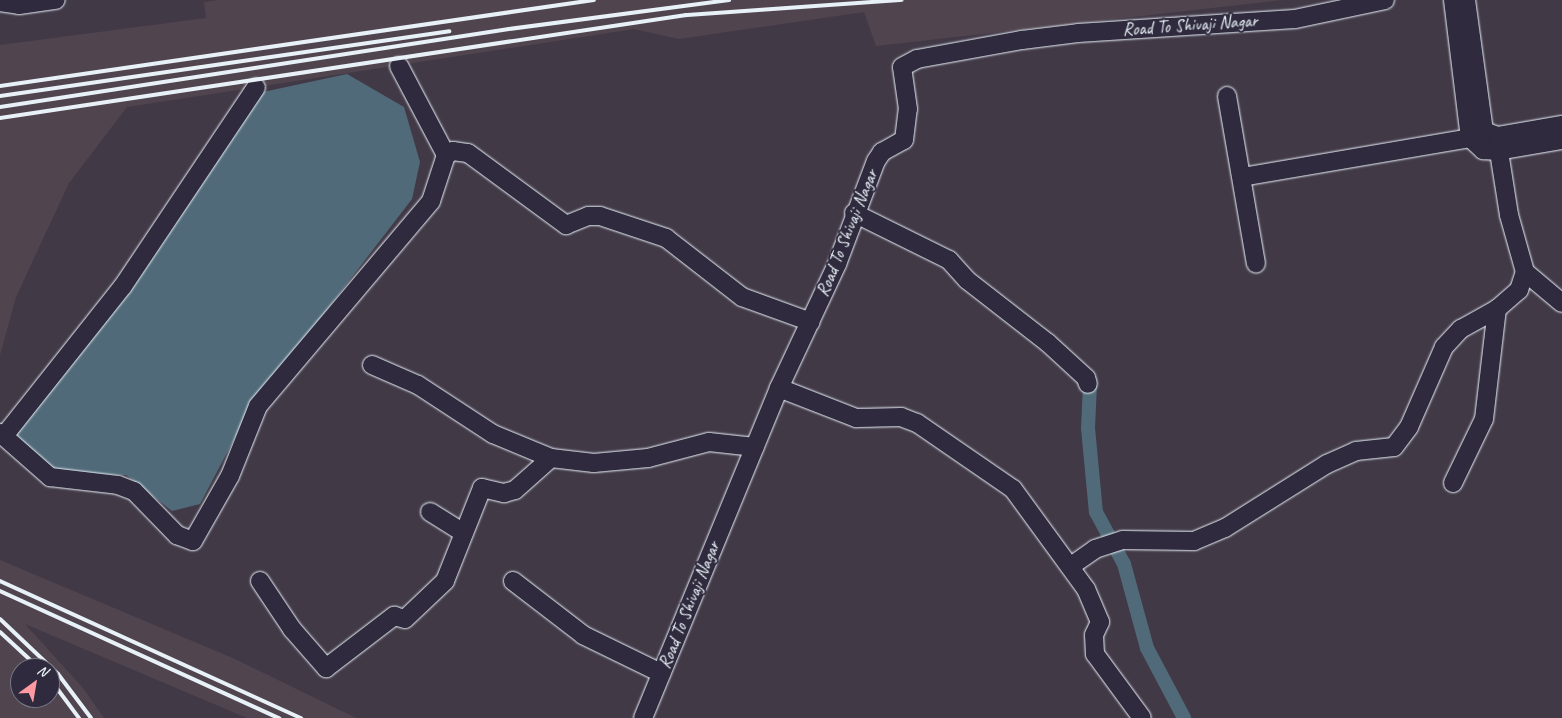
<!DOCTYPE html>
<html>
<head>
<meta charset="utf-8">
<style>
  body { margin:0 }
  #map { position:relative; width:1562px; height:718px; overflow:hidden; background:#423947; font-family:Caveat,sans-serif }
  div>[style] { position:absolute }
  .built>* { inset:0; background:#50444e }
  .water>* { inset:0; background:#516a79 }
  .canal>* { height:14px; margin:-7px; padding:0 7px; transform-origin:7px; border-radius:7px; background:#516a79 }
  .roads { filter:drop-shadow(0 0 1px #e8f1f8) drop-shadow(0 0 1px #e8f1f8) }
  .minor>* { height:18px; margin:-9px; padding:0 9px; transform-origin:9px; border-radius:9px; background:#2f2a3d }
  .rail>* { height:4px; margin:-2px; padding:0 2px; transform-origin:2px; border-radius:2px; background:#e8f1f8 }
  span { translate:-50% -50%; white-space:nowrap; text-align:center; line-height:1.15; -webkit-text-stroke:4px #2f2a3d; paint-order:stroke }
  .street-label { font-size:18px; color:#e8f1f8 }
  .north { position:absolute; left:10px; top:658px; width:50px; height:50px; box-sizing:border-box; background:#2f2a3d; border:1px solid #797a88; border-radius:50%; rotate:32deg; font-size:14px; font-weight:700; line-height:20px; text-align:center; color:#e8f1f8 }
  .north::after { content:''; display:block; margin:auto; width:18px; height:22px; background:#ff9aa2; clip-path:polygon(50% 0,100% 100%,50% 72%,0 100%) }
</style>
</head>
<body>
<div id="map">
  <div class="built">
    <div style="clip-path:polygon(219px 0,1282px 0,876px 46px,864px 12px,679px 39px,634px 29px,127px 107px,69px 183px,16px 297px,0 355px,0 45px,206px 18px,204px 2px)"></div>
    <div style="clip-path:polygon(evenodd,0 560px,235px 659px,356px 718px,247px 718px,25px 624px,83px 688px,104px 718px,0 718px,0 560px,20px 668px,50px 668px,50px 698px,20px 698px,20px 668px)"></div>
  </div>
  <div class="water">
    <div style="clip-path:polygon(347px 74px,404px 107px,420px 162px,412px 199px,249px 411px,200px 504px,172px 511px,126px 475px,50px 473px,15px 433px,263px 92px)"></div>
  </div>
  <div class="canal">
    <div style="left:1090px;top:384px;width:44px;rotate:92.6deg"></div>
    <div style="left:1088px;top:428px;width:84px;rotate:84.6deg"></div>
    <div style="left:1096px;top:512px;width:59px;rotate:61.7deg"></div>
    <div style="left:1124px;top:564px;width:87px;rotate:74.7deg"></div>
    <div style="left:1147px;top:648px;width:79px;rotate:62.1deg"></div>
  </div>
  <div class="roads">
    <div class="minor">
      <div style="left:1453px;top:0;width:139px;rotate:83deg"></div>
      <div style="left:1470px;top:138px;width:18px;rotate:43deg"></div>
      <div style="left:1483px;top:150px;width:15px;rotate:4deg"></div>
      <div style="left:1498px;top:151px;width:65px;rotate:-9.8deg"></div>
      <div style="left:1466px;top:0;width:132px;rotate:82.2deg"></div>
      <div style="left:1484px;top:131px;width:14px;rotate:21deg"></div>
      <div style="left:1497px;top:136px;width:66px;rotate:-9.6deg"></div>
      <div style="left:0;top:2px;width:19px;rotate:9deg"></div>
      <div style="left:19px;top:5px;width:37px;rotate:-8deg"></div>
      <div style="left:399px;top:66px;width:101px;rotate:62.2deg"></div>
      <div style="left:1227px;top:96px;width:170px;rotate:80.2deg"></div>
      <div style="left:1497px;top:139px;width:77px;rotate:81deg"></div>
      <div style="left:1509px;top:215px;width:59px;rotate:74.3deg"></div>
      <div style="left:1525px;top:272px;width:48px;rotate:40deg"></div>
      <div style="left:1242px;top:177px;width:231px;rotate:-9.7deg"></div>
      <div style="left:1470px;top:138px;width:16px;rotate:-27deg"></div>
      <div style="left:854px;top:213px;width:106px;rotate:26.3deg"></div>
      <div style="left:949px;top:260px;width:27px;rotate:48deg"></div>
      <div style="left:967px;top:280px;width:103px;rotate:37.9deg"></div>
      <div style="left:1048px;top:343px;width:52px;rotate:42.6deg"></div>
      <div style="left:1086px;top:378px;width:6px;rotate:72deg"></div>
      <div style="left:372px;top:365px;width:50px;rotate:23.5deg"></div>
      <div style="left:418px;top:385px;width:90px;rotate:33.2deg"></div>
      <div style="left:493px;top:434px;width:63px;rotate:22.5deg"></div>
      <div style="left:551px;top:458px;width:43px;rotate:6.6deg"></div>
      <div style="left:594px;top:463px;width:54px;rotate:-5.3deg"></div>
      <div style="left:648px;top:458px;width:63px;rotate:-14.7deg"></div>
      <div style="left:709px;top:442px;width:46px;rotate:6.2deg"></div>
      <div style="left:779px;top:388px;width:83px;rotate:21.3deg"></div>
      <div style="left:856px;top:418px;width:45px;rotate:-1.3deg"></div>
      <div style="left:901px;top:417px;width:17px;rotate:21deg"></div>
      <div style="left:917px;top:423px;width:116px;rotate:34.5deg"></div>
      <div style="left:1013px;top:489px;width:124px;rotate:53.9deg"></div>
      <div style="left:1086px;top:589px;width:36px;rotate:67deg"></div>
      <div style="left:1100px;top:622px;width:14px;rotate:115deg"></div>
      <div style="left:1094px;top:635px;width:19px;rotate:87deg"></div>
      <div style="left:1095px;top:654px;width:79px;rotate:53.7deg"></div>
      <div style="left:0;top:433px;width:67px;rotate:41.3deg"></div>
      <div style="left:50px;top:477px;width:68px;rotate:6.7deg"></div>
      <div style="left:118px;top:485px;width:17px;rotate:21deg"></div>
      <div style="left:134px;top:491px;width:62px;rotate:45.7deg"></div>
      <div style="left:177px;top:535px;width:17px;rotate:21deg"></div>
      <div style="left:193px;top:541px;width:75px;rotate:-60.4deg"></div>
      <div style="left:230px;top:476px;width:75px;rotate:-68.2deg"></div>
      <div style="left:258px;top:406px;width:268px;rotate:-49.8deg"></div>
      <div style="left:431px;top:201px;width:48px;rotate:-71.9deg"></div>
      <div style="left:446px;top:155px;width:8px;rotate:-30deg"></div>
      <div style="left:453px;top:151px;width:15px;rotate:8deg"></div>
      <div style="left:468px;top:153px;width:122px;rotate:36.3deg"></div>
      <div style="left:566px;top:225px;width:24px;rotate:-22deg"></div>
      <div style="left:588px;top:216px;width:12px"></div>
      <div style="left:600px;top:216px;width:70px;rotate:18.4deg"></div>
      <div style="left:666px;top:238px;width:96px;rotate:37.8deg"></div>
      <div style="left:742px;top:297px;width:73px;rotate:19.9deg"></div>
      <div style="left:4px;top:436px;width:191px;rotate:-51.6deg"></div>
      <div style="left:123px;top:286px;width:239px;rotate:-56.2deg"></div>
      <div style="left:1453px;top:483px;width:71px;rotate:-64.2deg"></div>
      <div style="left:1484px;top:419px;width:111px;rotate:-83.3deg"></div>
      <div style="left:1497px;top:309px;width:29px;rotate:-41deg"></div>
      <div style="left:1519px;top:290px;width:19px;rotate:-72deg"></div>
      <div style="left:430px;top:512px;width:39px;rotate:32deg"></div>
      <div style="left:1071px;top:566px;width:29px;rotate:-35deg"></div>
      <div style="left:1095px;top:549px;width:29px;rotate:-18deg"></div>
      <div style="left:1123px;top:540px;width:71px;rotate:0.8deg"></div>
      <div style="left:1194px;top:541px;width:34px;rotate:-23deg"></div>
      <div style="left:1225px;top:528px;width:120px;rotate:-32.1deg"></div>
      <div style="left:1327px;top:464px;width:32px;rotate:-24deg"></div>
      <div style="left:1356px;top:451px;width:38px;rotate:-6deg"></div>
      <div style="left:1394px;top:447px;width:25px;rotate:-53deg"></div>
      <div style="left:1409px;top:427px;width:87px;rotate:-66.4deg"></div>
      <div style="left:1444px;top:347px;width:25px;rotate:-47deg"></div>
      <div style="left:1461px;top:329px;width:41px;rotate:-29.1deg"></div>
      <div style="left:260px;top:581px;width:58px;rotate:56.3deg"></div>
      <div style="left:292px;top:629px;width:52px;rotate:48.9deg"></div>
      <div style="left:326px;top:668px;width:86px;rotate:-37.4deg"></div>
      <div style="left:394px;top:616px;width:11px;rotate:15deg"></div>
      <div style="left:405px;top:619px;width:55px;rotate:-43.5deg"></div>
      <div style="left:445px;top:581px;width:100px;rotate:-68.3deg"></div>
      <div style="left:482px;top:488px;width:23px;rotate:13deg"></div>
      <div style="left:504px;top:493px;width:11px;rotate:-15deg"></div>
      <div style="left:515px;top:490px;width:48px;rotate:-41.6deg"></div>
      <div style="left:513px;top:581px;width:88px;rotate:37.6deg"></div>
      <div style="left:583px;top:635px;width:87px;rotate:26deg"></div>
      <div style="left:643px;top:718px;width:357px;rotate:-67.6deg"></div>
      <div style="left:779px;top:388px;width:137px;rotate:-64.9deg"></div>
      <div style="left:837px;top:264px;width:110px;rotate:-69.3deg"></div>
      <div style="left:876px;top:161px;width:11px;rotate:-56deg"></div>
      <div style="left:882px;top:152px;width:25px;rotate:-29deg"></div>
      <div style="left:904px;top:140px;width:31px;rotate:-83deg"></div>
      <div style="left:908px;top:109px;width:42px;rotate:-98.1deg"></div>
      <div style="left:902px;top:67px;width:17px;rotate:-28deg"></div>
      <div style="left:917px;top:59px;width:107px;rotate:-10.3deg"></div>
      <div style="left:1022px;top:40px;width:56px;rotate:-7.1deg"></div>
      <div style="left:1078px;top:33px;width:217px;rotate:-3.7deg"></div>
      <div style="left:1295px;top:19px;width:92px;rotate:-11.9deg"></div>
    </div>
  </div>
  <div class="rail">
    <div style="left:0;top:86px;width:600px;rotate:-8.24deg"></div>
    <div style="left:0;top:96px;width:454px;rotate:-8.2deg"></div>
    <div style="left:0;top:107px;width:515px;rotate:-8.71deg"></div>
    <div style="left:509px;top:29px;width:222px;rotate:-7.5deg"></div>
    <div style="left:0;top:118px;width:694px;rotate:-8.54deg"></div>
    <div style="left:686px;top:15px;width:216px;rotate:-4deg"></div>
    <div style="left:0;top:581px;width:331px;rotate:24.5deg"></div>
    <div style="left:0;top:591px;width:307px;rotate:24.5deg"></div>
    <div style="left:0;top:619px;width:80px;rotate:43.5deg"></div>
    <div style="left:58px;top:674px;width:55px;rotate:53.1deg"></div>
    <div style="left:0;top:632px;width:53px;rotate:42.7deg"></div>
    <div style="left:50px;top:679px;width:49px;rotate:53.4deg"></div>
  </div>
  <div class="street-label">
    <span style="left:1190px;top:25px;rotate:-4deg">Road To Shivaji Nagar</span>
    <span style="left:847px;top:233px;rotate:-68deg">Road To Shivaji Nagar</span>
    <span style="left:689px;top:605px;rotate:-68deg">Road To Shivaji Nagar</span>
  </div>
  <div class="north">N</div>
</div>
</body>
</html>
